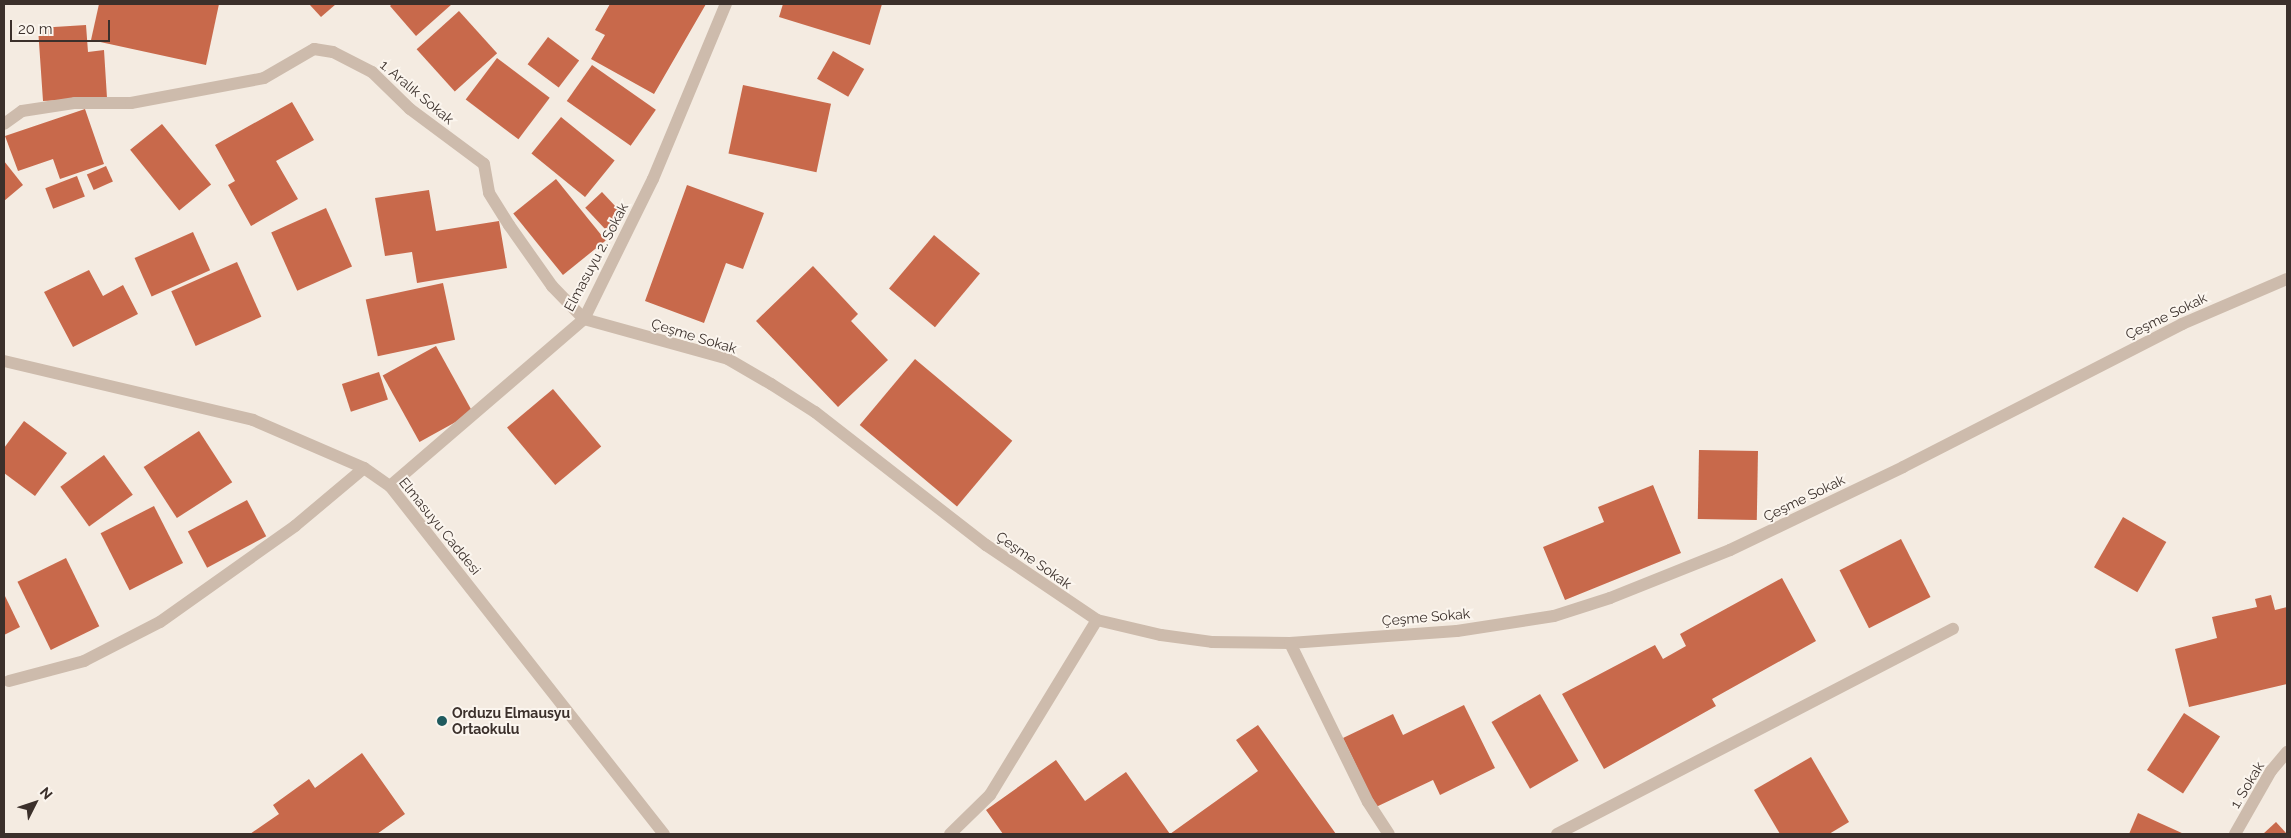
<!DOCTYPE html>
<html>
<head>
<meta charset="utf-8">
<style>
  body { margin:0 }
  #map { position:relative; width:2291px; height:838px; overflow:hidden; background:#f4ebe1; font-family:Raleway,sans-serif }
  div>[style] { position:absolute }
  .building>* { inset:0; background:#c8694b; transform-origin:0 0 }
  .minor>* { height:12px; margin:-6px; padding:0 6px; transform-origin:6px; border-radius:6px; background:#cdbbac }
  .tertiary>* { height:12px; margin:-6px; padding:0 6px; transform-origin:6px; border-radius:6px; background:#cdbbac }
  .dots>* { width:14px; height:14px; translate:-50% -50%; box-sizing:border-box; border:2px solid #fbf5ee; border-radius:50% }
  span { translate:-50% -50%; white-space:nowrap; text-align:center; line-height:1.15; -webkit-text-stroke:4px #fbf5ee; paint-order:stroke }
  .street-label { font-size:14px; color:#3b302b }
  .poi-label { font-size:14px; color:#3b302b; font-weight:700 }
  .left { translate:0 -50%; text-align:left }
  .frame { position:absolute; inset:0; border:5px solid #3b302b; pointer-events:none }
  .north { position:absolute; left:10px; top:778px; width:50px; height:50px; -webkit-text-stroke:4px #fbf5ee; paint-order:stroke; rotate:49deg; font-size:14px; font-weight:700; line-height:20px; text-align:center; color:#3b302b }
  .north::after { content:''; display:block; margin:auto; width:18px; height:22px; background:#3b302b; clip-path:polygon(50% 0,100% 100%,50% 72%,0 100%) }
  .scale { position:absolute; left:10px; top:20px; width:100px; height:22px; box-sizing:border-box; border:2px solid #3b302b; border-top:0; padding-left:6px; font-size:15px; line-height:18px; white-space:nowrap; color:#3b302b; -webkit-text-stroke:4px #fbf5ee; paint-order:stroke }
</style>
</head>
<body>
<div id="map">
  <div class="building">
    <div style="clip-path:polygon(99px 4px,219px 4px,206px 65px,91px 40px)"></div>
    <div style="clip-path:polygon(309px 4px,336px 4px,321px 17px)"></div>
    <div style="clip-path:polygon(392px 4px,452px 4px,416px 36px,390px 6px)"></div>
    <div style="clip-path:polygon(610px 4px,706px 4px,654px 94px,591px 59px,605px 35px,595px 30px)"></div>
    <div style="clip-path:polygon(783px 4px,882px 4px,870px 45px,779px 17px)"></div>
    <div style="left:459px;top:11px;width:57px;height:57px;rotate:48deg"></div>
    <div style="clip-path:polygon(86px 25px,88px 52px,104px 50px,107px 98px,43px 101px,38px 28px)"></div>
    <div style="left:548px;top:37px;width:39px;height:34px;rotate:37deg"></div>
    <div style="left:833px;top:51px;width:36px;height:32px;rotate:30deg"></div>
    <div style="left:497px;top:58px;width:66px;height:52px;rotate:37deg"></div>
    <div style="left:592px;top:65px;width:78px;height:44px;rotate:35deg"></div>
    <div style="left:743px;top:85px;width:90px;height:70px;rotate:12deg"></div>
    <div style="clip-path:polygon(292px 102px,314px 140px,276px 161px,298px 199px,251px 226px,228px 185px,235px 181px,215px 145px)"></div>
    <div style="clip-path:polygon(85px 109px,104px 164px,60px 179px,53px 159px,18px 171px,5px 136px)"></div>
    <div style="left:561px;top:117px;width:69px;height:47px;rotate:39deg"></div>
    <div style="left:162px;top:124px;width:78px;height:41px;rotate:51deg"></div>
    <div style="clip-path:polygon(4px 161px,23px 185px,4px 201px)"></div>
    <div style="left:106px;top:166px;width:17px;height:21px;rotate:66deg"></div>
    <div style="left:77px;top:176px;width:22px;height:34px;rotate:69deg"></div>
    <div style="left:556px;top:179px;width:79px;height:55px;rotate:51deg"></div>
    <div style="clip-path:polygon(687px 185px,764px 213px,743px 269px,726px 263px,704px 323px,645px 301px)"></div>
    <div style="clip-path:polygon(429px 190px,436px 231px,499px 221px,507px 268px,417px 283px,412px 252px,385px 256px,375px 198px)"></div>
    <div style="left:602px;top:192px;width:34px;height:23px;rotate:47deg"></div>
    <div style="left:326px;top:208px;width:64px;height:60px;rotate:66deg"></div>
    <div style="left:193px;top:232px;width:42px;height:64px;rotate:66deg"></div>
    <div style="left:934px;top:235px;width:60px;height:70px;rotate:40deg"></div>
    <div style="left:237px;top:262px;width:60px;height:72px;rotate:66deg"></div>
    <div style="clip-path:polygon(813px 266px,858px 314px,851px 321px,888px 360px,838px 407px,756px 321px)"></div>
    <div style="clip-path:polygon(89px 270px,103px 296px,123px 285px,138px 314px,73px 347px,44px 292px)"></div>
    <div style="left:443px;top:283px;width:58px;height:79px;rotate:78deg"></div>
    <div style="left:436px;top:346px;width:76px;height:61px;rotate:61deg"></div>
    <div style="left:915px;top:359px;width:127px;height:86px;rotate:40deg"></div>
    <div style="left:379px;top:372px;width:29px;height:39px;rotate:72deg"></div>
    <div style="left:553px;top:389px;width:75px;height:60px;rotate:50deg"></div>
    <div style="clip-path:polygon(24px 421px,67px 453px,35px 496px,4px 473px,4px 448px)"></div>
    <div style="left:199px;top:431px;width:61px;height:66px;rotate:57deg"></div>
    <div style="left:1699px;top:450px;width:59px;height:69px;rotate:1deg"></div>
    <div style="left:104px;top:455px;width:49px;height:54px;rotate:54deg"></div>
    <div style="clip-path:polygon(1653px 485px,1681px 553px,1565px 600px,1543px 547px,1604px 522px,1598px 507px)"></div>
    <div style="left:247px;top:500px;width:41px;height:67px;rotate:62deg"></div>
    <div style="left:154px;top:506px;width:64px;height:60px;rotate:63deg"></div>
    <div style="left:2123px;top:517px;width:50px;height:58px;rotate:30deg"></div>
    <div style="left:1901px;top:539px;width:65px;height:69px;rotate:63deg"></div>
    <div style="left:66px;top:558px;width:76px;height:54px;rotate:64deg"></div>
    <div style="clip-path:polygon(1782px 578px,1816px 641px,1712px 699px,1716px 706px,1604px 769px,1562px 694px,1655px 645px,1663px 659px,1686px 646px,1680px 634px)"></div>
    <div style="clip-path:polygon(4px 594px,20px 627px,4px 635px)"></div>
    <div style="clip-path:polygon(2271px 595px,2275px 610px,2287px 607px,2287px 684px,2189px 707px,2175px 649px,2217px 638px,2212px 617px,2257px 607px,2255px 599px)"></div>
    <div style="left:1540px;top:694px;width:77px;height:56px;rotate:60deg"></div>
    <div style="clip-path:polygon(1464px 705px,1495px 768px,1440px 795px,1433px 780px,1376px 807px,1343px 738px,1393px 714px,1403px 735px)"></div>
    <div style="left:2184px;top:713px;width:43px;height:68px;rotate:33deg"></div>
    <div style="clip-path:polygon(1258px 725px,1336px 834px,1003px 834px,986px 810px,1056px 760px,1085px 801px,1126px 772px,1170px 834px,1258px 771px,1236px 740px)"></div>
    <div style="clip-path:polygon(362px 753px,405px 814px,377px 834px,250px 834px,279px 814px,273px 805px,309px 779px,315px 788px)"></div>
    <div style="clip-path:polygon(1811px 757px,1849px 822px,1829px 834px,1780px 834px,1754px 790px)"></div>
    <div style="clip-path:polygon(2138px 813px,2184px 834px,2129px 834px)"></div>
    <div style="clip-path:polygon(2276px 822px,2287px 834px,2263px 834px)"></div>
  </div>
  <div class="minor">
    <div style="left:4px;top:124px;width:22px;rotate:-36deg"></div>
    <div style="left:22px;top:111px;width:54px;rotate:-8.6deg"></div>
    <div style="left:75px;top:103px;width:56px"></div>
    <div style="left:131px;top:103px;width:135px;rotate:-10.6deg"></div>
    <div style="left:264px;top:78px;width:58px;rotate:-30.1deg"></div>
    <div style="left:314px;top:49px;width:19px;rotate:9deg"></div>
    <div style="left:333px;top:52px;width:44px;rotate:27.1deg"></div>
    <div style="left:372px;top:72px;width:53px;rotate:44.2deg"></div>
    <div style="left:410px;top:109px;width:92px;rotate:36.6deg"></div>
    <div style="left:484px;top:164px;width:29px;rotate:80deg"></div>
    <div style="left:489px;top:193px;width:38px;rotate:58deg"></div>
    <div style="left:509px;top:225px;width:75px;rotate:54.8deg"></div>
    <div style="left:552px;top:286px;width:46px;rotate:45.9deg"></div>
    <div style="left:584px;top:319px;width:149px;rotate:15.5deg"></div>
    <div style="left:728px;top:359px;width:50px;rotate:30.2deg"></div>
    <div style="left:771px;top:384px;width:52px;rotate:32.5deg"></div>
    <div style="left:815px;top:412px;width:217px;rotate:37.9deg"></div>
    <div style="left:986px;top:545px;width:134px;rotate:34deg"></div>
    <div style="left:1097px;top:620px;width:66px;rotate:13.2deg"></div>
    <div style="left:1161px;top:635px;width:51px;rotate:7.8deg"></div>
    <div style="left:1212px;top:642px;width:78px;rotate:0.7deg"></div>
    <div style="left:1290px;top:643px;width:167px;rotate:-4.1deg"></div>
    <div style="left:1457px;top:631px;width:98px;rotate:-8.8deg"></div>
    <div style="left:1554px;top:616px;width:59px;rotate:-17.8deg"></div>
    <div style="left:1610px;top:598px;width:129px;rotate:-21.8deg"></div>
    <div style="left:1730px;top:550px;width:192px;rotate:-25.6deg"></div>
    <div style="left:1903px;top:467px;width:314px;rotate:-27.1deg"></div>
    <div style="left:2182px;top:324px;width:114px;rotate:-23.2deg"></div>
    <div style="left:390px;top:486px;width:256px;rotate:-40.7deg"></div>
    <div style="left:584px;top:319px;width:156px;rotate:-63.8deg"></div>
    <div style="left:653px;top:179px;width:190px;rotate:-67.4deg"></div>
    <div style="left:1290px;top:643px;width:177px;rotate:63.9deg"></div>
    <div style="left:1368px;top:802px;width:38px;rotate:57deg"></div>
    <div style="left:9px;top:681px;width:78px;rotate:-14.9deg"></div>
    <div style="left:84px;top:661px;width:85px;rotate:-27.2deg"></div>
    <div style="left:160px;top:622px;width:166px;rotate:-35.4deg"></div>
    <div style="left:295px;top:526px;width:90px;rotate:-40deg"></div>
    <div style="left:950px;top:834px;width:56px;rotate:-44.3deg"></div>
    <div style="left:990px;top:795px;width:205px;rotate:-58.6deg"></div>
    <div style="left:1557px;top:834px;width:446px;rotate:-27.4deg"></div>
    <div style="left:2235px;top:834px;width:73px;rotate:-60.3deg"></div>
    <div style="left:2271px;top:771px;width:25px;rotate:-50deg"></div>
  </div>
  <div class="tertiary">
    <div style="left:4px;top:361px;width:256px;rotate:13.3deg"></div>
    <div style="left:253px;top:420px;width:121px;rotate:23.4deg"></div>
    <div style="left:364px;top:468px;width:32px;rotate:35deg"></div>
    <div style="left:390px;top:486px;width:443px;rotate:51.8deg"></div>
  </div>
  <div class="dots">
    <div style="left:442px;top:721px;background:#1f5a5e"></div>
  </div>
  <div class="street-label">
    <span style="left:417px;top:92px;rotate:40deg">1. Aralık Sokak</span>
    <span style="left:596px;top:257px;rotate:-62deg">Elmasuyu 2. Sokak</span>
    <span style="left:2166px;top:316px;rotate:-26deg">Çeşme Sokak</span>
    <span style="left:694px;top:336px;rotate:17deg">Çeşme Sokak</span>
    <span style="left:1804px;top:498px;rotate:-26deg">Çeşme Sokak</span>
    <span style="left:440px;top:526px;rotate:51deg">Elmasuyu Caddesi</span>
    <span style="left:1034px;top:560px;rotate:35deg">Çeşme Sokak</span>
    <span style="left:1426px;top:617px;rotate:-5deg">Çeşme Sokak</span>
    <span style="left:2247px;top:785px;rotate:-59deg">1. Sokak</span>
  </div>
  <div class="poi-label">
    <span class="left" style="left:452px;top:721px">Orduzu Elmausyu<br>Ortaokulu</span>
  </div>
  <div class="frame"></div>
  <div class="north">N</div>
  <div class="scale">20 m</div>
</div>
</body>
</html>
